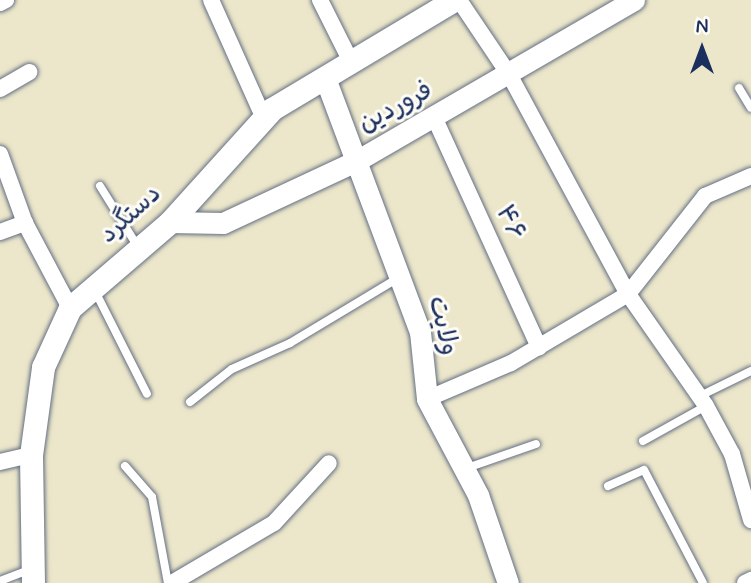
<!DOCTYPE html>
<html>
<head>
<meta charset="utf-8">
<style>
  body { margin:0 }
  #map { position:relative; width:751px; height:583px; overflow:hidden; background:#ece7ca; font-family:Mynerve,"Playpen Sans Arabic",sans-serif }
  div>[style] { position:absolute }
  .roads { filter:drop-shadow(0 0 2px #646f84) drop-shadow(0 0 2px #646f84) }
  .service>* { height:8px; margin:-4px; padding:0 4px; transform-origin:4px; border-radius:4px; background:#fff }
  .minor>* { height:16px; margin:-8px; padding:0 8px; transform-origin:8px; border-radius:8px; background:#fff }
  .tertiary>* { height:21px; margin:-10.5px; padding:0 10.5px; transform-origin:10.5px; border-radius:10.5px; background:#fff }
  .secondary>* { height:23px; margin:-11.5px; padding:0 11.5px; transform-origin:11.5px; border-radius:11.5px; background:#fff }
  span { translate:-50% -50%; white-space:nowrap; text-align:center; line-height:1.15; -webkit-text-stroke:6px #fdfcf7; paint-order:stroke }
  .street-label { font-size:26px; color:#1b2f5e }
  .north { position:absolute; left:667px; top:14px; width:70px; height:70px; -webkit-text-stroke:5px #fdfcf7; paint-order:stroke; rotate:0deg; font-size:19px; font-weight:700; line-height:28px; text-align:center; color:#1b2f5e }
  .north::after { content:''; display:block; margin:auto; width:24px; height:32px; background:#1b2f5e; clip-path:polygon(50% 0,100% 100%,50% 72%,0 100%) }
</style>
</head>
<body>
<div id="map">
  <div class="roads">
    <div class="service">
      <div style="left:739px;top:88px;width:23px;rotate:59deg"></div>
      <div style="left:100px;top:186px;width:72px;rotate:58.1deg"></div>
      <div style="left:95px;top:291px;width:115px;rotate:63.2deg"></div>
      <div style="left:700px;top:396px;width:57px;rotate:-26.1deg"></div>
      <div style="left:190px;top:402px;width:53px;rotate:-38.2deg"></div>
      <div style="left:232px;top:369px;width:64px;rotate:-24.1deg"></div>
      <div style="left:290px;top:343px;width:128px;rotate:-31deg"></div>
      <div style="left:643px;top:441px;width:72px;rotate:-29.1deg"></div>
      <div style="left:125px;top:466px;width:41px;rotate:48.9deg"></div>
      <div style="left:152px;top:497px;width:87px;rotate:79.5deg"></div>
      <div style="left:467px;top:468px;width:73px;rotate:-19.2deg"></div>
      <div style="left:608px;top:486px;width:39px;rotate:-24deg"></div>
      <div style="left:644px;top:470px;width:127px;rotate:62.4deg"></div>
      <div style="left:0;top:581px;width:31px;rotate:-21deg"></div>
    </div>
    <div class="minor">
      <div style="left:211px;top:0;width:127px;rotate:65.9deg"></div>
      <div style="left:320px;top:0;width:69px;rotate:63.4deg"></div>
      <div style="left:459px;top:0;width:92px;rotate:56.1deg"></div>
      <div style="left:510px;top:76px;width:248px;rotate:61.6deg"></div>
      <div style="left:628px;top:294px;width:136px;rotate:55.1deg"></div>
      <div style="left:706px;top:406px;width:55px;rotate:61.6deg"></div>
      <div style="left:732px;top:454px;width:69px;rotate:73.9deg"></div>
      <div style="left:0;top:3px;width:7px;rotate:-27deg"></div>
      <div style="left:0;top:89px;width:34px;rotate:-30deg"></div>
      <div style="left:435px;top:119px;width:251px;rotate:65.5deg"></div>
      <div style="left:0;top:154px;width:73px;rotate:70.1deg"></div>
      <div style="left:0;top:232px;width:27px;rotate:-20deg"></div>
      <div style="left:25px;top:223px;width:96px;rotate:62.1deg"></div>
      <div style="left:427px;top:399px;width:91px;rotate:-23.2deg"></div>
      <div style="left:511px;top:363px;width:136px;rotate:-30.5deg"></div>
      <div style="left:628px;top:294px;width:125px;rotate:-51.8deg"></div>
      <div style="left:705px;top:196px;width:50px;rotate:-23.5deg"></div>
      <div style="left:0;top:462px;width:32px;rotate:-13deg"></div>
      <div style="left:172px;top:583px;width:118px;rotate:-30.5deg"></div>
      <div style="left:274px;top:523px;width:81px;rotate:-47.5deg"></div>
      <div style="left:745px;top:583px;width:7px;rotate:-27deg"></div>
    </div>
    <div class="tertiary">
      <div style="left:325px;top:78px;width:271px;rotate:69.5deg"></div>
      <div style="left:420px;top:332px;width:67px;rotate:84deg"></div>
      <div style="left:427px;top:399px;width:109px;rotate:62deg"></div>
      <div style="left:478px;top:495px;width:93px;rotate:71.2deg"></div>
      <div style="left:170px;top:222px;width:53px;rotate:1.1deg"></div>
      <div style="left:223px;top:223px;width:149px;rotate:-25deg"></div>
      <div style="left:358px;top:160px;width:319px;rotate:-30.1deg"></div>
    </div>
    <div class="secondary">
      <div style="left:33px;top:583px;width:128px;rotate:-90.9deg"></div>
      <div style="left:31px;top:455px;width:89px;rotate:-82.2deg"></div>
      <div style="left:43px;top:367px;width:65px;rotate:-65.4deg"></div>
      <div style="left:70px;top:308px;width:132px;rotate:-40.7deg"></div>
      <div style="left:170px;top:222px;width:152px;rotate:-47.9deg"></div>
      <div style="left:272px;top:109px;width:212px;rotate:-30.9deg"></div>
    </div>
  </div>
  <div class="street-label">
    <span style="left:396px;top:108px;rotate:-28deg">فروردین</span>
    <span style="left:131px;top:215px;rotate:-42deg">دستگرد</span>
    <span style="left:509px;top:223px;rotate:65deg">۴۶</span>
    <span style="left:442px;top:326px;rotate:77deg">ولایت</span>
  </div>
  <div class="north">N</div>
</div>
</body>
</html>
